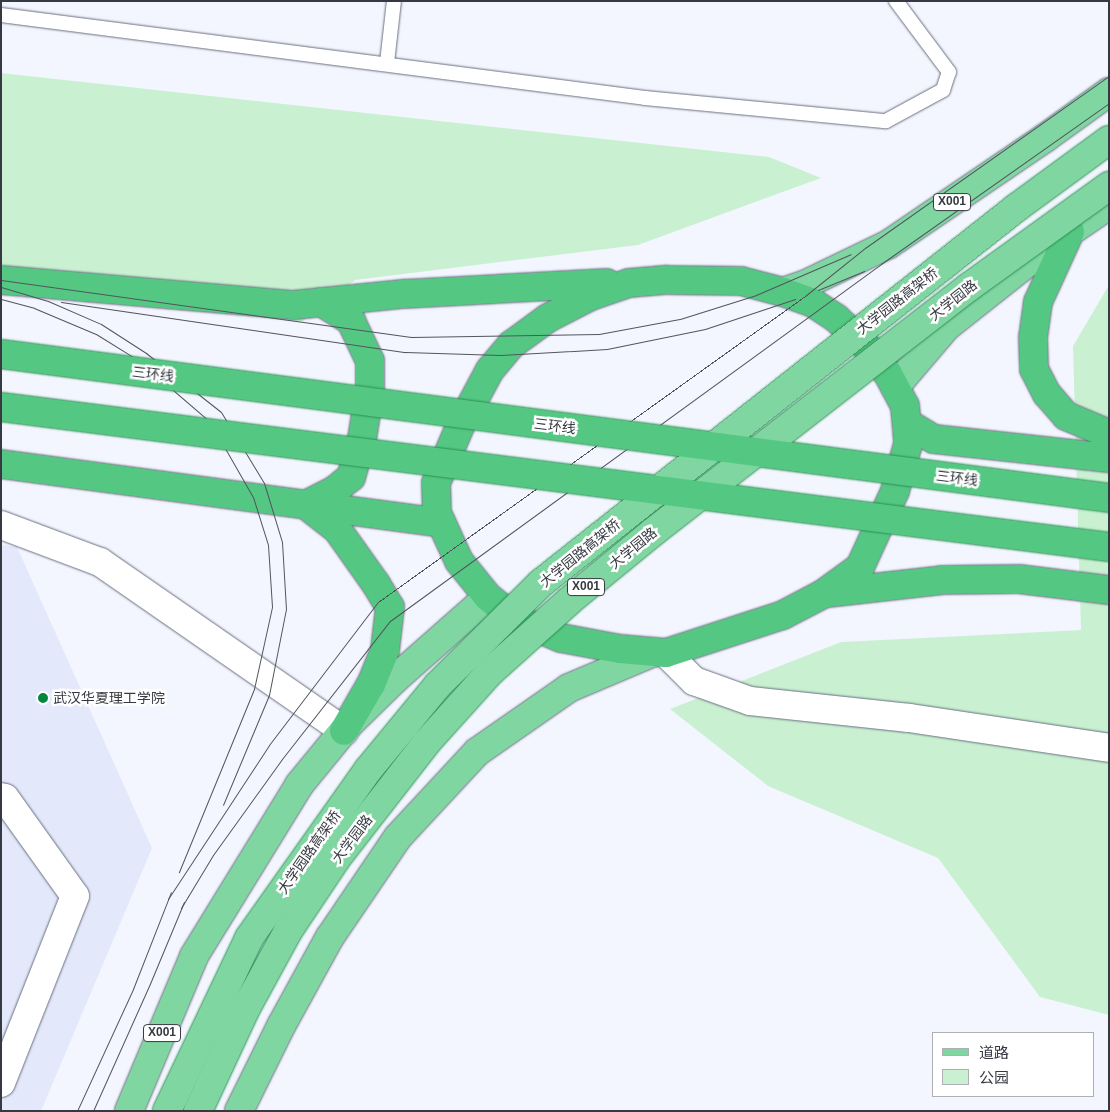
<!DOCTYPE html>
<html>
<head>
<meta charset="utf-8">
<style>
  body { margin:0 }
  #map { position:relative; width:1110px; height:1112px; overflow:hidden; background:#f3f6fe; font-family:Helvetica,"Noto Sans SC",sans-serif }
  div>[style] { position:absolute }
  .built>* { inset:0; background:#e3e9fa }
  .green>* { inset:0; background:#c9f1d1 }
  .roads { filter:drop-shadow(0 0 1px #696f81) drop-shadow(0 0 1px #696f81) }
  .service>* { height:14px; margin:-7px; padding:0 7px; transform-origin:7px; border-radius:7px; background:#fff }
  .minor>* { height:28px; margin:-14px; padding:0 14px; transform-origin:14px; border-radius:14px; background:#fff }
  .primary>* { height:28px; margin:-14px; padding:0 14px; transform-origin:14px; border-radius:14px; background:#7fd6a1 }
  .trunk>* { height:28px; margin:-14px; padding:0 14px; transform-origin:14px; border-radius:14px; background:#54c882 }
  .tram>* { height:1px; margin:-0.5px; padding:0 0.5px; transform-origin:0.5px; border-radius:0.5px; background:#52555d }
  .bridges { filter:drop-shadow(0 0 1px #2e8e57) drop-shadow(0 0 1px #2e8e57) }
  .primary-bridge>* { height:28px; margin:-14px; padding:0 14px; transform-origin:14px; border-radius:14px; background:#7fd6a1 }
  .trunk-bridge>* { height:28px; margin:-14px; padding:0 14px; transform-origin:14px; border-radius:14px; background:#54c882 }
  .dots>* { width:14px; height:14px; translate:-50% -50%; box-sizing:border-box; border:2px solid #fff; border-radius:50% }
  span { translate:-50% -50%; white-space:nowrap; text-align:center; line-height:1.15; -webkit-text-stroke:5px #fff; paint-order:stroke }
  .shield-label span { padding:1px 4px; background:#fff; border:1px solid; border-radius:4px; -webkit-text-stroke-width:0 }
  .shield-label { font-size:12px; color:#363941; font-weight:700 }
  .street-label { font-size:14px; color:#363941 }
  .poi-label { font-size:14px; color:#363941 }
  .left { translate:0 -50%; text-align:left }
  .frame { position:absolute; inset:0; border:2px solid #363941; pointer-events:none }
  .legend { position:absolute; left:932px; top:1032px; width:162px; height:65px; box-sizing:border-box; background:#fff; border:1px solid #afb0b3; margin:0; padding:6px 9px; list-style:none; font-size:15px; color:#363941 }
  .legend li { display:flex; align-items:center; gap:10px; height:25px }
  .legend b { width:25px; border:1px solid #afb0b3 }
</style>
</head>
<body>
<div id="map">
  <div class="built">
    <div style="clip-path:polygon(1px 545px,17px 547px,152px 848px,41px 1111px,1px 1111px)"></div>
  </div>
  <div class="green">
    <div style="clip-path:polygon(1px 73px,769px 157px,821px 178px,638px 245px,355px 280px,302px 322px,1px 283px)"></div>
    <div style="clip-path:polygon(1109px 285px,1109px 1015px,1040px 997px,938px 858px,768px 786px,670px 709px,841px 642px,1081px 630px,1073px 346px)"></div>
  </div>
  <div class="roads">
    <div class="service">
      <div style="left:1px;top:15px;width:649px;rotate:7.34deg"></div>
      <div style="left:645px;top:98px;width:242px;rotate:5.5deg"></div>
      <div style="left:886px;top:121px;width:65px;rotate:-28.5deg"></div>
      <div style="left:943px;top:90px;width:19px;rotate:-72deg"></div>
      <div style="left:949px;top:72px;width:89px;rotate:-126.7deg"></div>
      <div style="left:387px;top:63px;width:62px;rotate:-83.6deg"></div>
    </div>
    <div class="minor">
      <div style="left:1px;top:525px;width:106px;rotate:20.5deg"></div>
      <div style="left:100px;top:562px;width:297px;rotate:34.7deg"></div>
      <div style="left:666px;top:653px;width:40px;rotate:45deg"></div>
      <div style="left:694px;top:681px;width:59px;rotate:19.7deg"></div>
      <div style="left:750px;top:701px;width:160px;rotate:6.1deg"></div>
      <div style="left:909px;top:718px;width:202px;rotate:8.5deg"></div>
      <div style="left:1px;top:797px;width:4px;rotate:14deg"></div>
      <div style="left:5px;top:798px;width:120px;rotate:54.5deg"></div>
      <div style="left:75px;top:896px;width:201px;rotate:111.6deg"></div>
    </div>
    <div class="primary">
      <div style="left:783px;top:292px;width:24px;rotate:-19deg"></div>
      <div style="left:806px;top:284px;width:92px;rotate:-25.7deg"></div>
      <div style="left:889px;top:244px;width:189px;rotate:-34.2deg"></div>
      <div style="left:1045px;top:138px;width:79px;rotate:-35.7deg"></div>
      <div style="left:895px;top:387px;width:79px;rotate:-49.6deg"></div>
      <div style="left:946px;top:327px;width:127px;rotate:-38.3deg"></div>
      <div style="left:1046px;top:248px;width:76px;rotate:-34.3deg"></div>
      <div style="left:129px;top:1111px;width:168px;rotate:-67.2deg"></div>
      <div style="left:194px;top:956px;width:201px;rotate:-58.4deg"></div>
      <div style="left:299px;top:785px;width:80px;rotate:-50.6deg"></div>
      <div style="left:350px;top:723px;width:63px;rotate:-44.4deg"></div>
      <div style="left:395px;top:679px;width:124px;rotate:-41.4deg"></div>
      <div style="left:239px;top:1111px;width:95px;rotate:-63.7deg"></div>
      <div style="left:281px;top:1026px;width:102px;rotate:-61.2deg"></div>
      <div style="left:330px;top:937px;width:121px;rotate:-55.8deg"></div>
      <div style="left:398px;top:837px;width:116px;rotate:-47.1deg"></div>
      <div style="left:477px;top:752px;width:112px;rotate:-34.8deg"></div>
      <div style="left:569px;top:688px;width:92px;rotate:-23deg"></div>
    </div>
    <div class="trunk">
      <div style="left:1070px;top:232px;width:77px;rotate:114.6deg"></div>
      <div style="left:1038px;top:302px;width:36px;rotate:98deg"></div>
      <div style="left:1033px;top:338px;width:31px;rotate:88deg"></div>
      <div style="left:1034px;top:369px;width:28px;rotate:63deg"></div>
      <div style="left:1047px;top:394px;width:29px;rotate:49deg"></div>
      <div style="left:1066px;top:416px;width:47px;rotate:22.7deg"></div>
      <div style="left:1px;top:280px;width:294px;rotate:4.9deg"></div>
      <div style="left:294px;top:305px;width:110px;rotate:-5.8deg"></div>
      <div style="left:403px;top:294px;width:204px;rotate:-3.1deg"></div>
      <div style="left:667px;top:280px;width:74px;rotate:0.8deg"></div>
      <div style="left:741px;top:281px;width:43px;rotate:14.7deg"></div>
      <div style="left:783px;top:292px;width:32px;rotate:20deg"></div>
      <div style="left:813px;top:303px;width:27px;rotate:33deg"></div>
      <div style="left:836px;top:318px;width:45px;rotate:43.2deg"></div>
      <div style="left:869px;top:349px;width:31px;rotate:53deg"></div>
      <div style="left:888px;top:374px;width:36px;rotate:62deg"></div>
      <div style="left:905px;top:406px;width:38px;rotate:85deg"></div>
      <div style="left:908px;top:444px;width:49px;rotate:105.5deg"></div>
      <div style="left:895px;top:491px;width:84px;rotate:114.7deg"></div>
      <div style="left:860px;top:567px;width:46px;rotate:143.9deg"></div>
      <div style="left:823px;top:594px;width:45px;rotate:152.3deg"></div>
      <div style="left:783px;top:615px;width:123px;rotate:162deg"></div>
      <div style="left:666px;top:653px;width:46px;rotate:-175deg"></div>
      <div style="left:620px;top:649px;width:60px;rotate:-169.4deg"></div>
      <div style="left:561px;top:638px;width:38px;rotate:-157deg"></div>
      <div style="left:526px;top:623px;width:27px;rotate:-149deg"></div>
      <div style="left:503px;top:609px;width:19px;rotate:-141deg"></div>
      <div style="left:488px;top:597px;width:46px;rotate:-128.9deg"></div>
      <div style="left:459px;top:561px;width:53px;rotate:-114.6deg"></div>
      <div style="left:437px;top:513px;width:30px;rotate:-92deg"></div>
      <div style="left:436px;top:483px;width:64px;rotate:-67deg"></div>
      <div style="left:461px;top:424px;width:61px;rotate:-61.8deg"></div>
      <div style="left:490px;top:370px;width:33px;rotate:-50deg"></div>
      <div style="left:511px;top:345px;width:46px;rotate:-36.1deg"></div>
      <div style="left:548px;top:318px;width:48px;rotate:-27.1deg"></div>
      <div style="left:591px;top:296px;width:40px;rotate:-18.9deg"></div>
      <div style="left:629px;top:283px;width:38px;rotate:-5deg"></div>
      <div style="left:321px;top:302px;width:36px;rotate:32deg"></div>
      <div style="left:351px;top:321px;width:44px;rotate:64.6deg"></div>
      <div style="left:370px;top:361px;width:27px;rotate:90deg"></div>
      <div style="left:370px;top:388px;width:52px;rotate:98.9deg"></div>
      <div style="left:362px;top:439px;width:40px;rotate:106deg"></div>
      <div style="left:351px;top:477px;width:21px;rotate:141deg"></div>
      <div style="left:335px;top:490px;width:33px;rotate:153deg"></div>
      <div style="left:306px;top:505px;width:39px;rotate:38deg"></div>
      <div style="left:337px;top:529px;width:67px;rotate:54.7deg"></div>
      <div style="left:376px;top:584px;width:27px;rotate:59deg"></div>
      <div style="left:390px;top:607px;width:43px;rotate:96.6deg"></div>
      <div style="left:385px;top:650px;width:37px;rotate:112deg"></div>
      <div style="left:371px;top:684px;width:54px;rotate:119.9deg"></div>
      <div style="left:907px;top:423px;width:31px;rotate:31deg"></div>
      <div style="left:934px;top:439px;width:176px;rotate:6.2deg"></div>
      <div style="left:1px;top:464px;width:444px;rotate:7.6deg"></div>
      <div style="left:827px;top:593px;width:116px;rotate:-6.4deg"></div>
      <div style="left:942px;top:580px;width:77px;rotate:-0.7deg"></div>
      <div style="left:1019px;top:579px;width:91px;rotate:7deg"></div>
    </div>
  </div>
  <div class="tram">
    <div style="left:1px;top:280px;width:414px;rotate:7.9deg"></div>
    <div style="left:411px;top:337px;width:188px;rotate:-0.9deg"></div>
    <div style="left:599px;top:334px;width:82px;rotate:-10.5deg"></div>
    <div style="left:680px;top:319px;width:80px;rotate:-17.5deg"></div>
    <div style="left:756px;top:295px;width:103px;rotate:-23.3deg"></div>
    <div style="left:1px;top:287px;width:49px;rotate:16.6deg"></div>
    <div style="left:48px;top:301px;width:58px;rotate:23.5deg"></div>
    <div style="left:101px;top:324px;width:54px;rotate:32.8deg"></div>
    <div style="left:146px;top:353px;width:95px;rotate:38.2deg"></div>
    <div style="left:221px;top:412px;width:83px;rotate:58.8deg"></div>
    <div style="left:264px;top:483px;width:62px;rotate:73deg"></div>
    <div style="left:282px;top:542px;width:67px;rotate:86.6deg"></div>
    <div style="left:286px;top:609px;width:88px;rotate:101.2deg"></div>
    <div style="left:269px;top:695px;width:119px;rotate:112.7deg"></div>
    <div style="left:818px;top:290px;width:50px;rotate:-22.4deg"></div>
    <div style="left:1px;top:299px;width:34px;rotate:15deg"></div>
    <div style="left:34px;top:308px;width:67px;rotate:22.8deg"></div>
    <div style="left:96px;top:334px;width:49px;rotate:31.8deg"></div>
    <div style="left:138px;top:360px;width:95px;rotate:40.7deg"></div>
    <div style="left:210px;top:422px;width:86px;rotate:60.2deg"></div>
    <div style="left:253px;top:497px;width:50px;rotate:72.6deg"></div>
    <div style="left:268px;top:545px;width:62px;rotate:86.3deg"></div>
    <div style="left:272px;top:607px;width:84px;rotate:102.4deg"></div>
    <div style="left:254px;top:689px;width:198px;rotate:112.3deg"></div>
    <div style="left:61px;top:302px;width:348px;rotate:8.3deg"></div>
    <div style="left:405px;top:352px;width:96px;rotate:1.8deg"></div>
    <div style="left:501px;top:355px;width:106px;rotate:-3.2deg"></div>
    <div style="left:607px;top:349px;width:100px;rotate:-11.5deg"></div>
    <div style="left:705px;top:329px;width:95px;rotate:-18.4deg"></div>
    <div style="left:168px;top:899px;width:184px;rotate:-56.7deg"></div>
    <div style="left:269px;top:745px;width:180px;rotate:-52.7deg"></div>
    <div style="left:378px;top:602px;width:525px;rotate:-35.63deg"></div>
    <div style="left:805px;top:296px;width:77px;rotate:-38.7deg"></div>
    <div style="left:865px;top:248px;width:299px;rotate:-35.2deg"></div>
    <div style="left:181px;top:908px;width:62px;rotate:-58.9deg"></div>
    <div style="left:213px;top:855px;width:118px;rotate:-54.3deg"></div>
    <div style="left:282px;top:759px;width:175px;rotate:-52deg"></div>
    <div style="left:390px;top:621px;width:607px;rotate:-36.02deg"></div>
    <div style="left:881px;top:264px;width:279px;rotate:-35.2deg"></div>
    <div style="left:77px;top:1111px;width:134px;rotate:-65.3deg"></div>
    <div style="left:133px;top:989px;width:104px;rotate:-68.6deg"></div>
    <div style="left:93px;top:1111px;width:137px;rotate:-65.9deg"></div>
    <div style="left:149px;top:986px;width:91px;rotate:-67.4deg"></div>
  </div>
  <div class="bridges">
    <div class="primary-bridge">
      <div style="left:167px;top:1111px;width:191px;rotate:-64.6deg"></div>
      <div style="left:249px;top:938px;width:206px;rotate:-54.7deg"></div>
      <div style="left:368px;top:770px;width:109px;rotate:-50.6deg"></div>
      <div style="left:437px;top:686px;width:146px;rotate:-44.7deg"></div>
      <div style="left:541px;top:583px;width:605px;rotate:-38.29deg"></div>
      <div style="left:1016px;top:208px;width:115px;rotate:-36.2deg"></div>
      <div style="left:198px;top:1111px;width:114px;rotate:-65deg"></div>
      <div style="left:246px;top:1008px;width:88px;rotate:-61.4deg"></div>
      <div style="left:288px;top:931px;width:87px;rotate:-56.3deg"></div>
      <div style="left:336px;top:859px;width:148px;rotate:-52.1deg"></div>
      <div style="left:427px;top:742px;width:94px;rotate:-48deg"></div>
      <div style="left:490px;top:672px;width:106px;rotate:-41.9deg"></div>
      <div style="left:569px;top:601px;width:109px;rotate:-39.4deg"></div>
      <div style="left:653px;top:532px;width:400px;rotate:-37.8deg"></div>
      <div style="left:969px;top:287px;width:173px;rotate:-35.8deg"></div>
    </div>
    <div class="trunk-bridge">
      <div style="left:1px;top:354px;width:1117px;rotate:7.4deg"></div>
      <div style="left:1px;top:407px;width:1117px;rotate:7.2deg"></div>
    </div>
  </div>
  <div class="dots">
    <div style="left:43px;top:698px;background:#048641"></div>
  </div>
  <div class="shield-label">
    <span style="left:952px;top:202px">X001</span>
    <span style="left:586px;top:587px">X001</span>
    <span style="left:162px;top:1033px">X001</span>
  </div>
  <div class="street-label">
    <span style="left:953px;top:300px;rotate:-38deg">大学园路</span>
    <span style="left:897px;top:301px;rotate:-38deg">大学园路高架桥</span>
    <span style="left:153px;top:374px;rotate:7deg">三环线</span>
    <span style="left:555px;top:426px;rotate:7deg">三环线</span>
    <span style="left:957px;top:478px;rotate:7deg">三环线</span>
    <span style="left:633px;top:548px;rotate:-39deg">大学园路</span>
    <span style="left:580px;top:553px;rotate:-39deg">大学园路高架桥</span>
    <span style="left:352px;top:839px;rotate:-53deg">大学园路</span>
    <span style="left:309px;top:852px;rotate:-55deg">大学园路高架桥</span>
  </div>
  <div class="poi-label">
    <span class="left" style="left:53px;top:698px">武汉华夏理工学院</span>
  </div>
  <div class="frame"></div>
  <ul class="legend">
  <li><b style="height:6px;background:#7fd6a1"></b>道路</li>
  <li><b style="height:14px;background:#c9f1d1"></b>公园</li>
  </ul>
</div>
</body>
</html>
